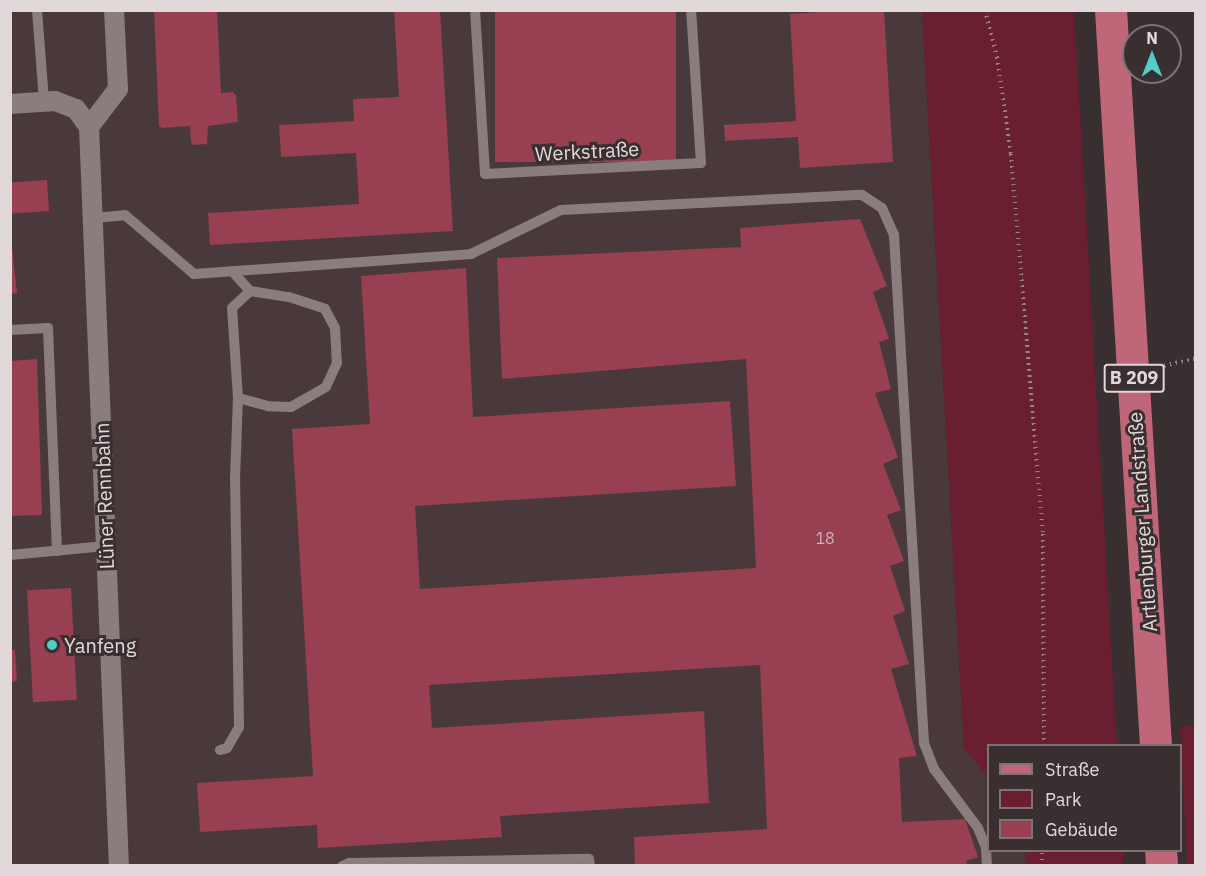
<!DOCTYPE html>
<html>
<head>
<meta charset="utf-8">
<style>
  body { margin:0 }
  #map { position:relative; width:1206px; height:876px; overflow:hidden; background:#3a2f30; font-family:"IBM Plex Sans",sans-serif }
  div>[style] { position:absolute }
  .built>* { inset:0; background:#4a393b }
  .green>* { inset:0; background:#691f30; transform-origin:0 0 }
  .building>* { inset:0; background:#983f51; transform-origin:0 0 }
  .path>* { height:4px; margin-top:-2px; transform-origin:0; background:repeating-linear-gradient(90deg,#908687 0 1.5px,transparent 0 6px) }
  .lane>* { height:10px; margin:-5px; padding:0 5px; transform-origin:5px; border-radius:5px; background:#8a7d7e }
  .street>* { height:20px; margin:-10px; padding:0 10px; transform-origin:10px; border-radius:10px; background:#8a7d7e }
  .primary>* { height:32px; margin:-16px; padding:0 16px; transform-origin:16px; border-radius:16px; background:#bf6779 }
  .dots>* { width:16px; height:16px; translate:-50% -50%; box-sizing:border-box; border:3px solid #3a2f30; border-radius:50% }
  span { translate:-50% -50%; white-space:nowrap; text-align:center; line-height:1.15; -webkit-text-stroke:6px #3a2f30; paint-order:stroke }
  .number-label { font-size:16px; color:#ceb2b7 }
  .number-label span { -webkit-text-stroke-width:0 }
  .shield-label span { padding:2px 4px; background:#3a2f30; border:2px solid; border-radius:4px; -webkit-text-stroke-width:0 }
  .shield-label { font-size:18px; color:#e0d8d9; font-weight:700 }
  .street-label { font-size:20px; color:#e0d8d9 }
  .poi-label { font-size:20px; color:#e0d8d9 }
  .left { translate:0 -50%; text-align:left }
  .frame { position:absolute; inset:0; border:12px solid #e0d8d9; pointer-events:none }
  .legend { position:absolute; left:987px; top:744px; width:195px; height:108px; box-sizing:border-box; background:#3a2f30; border:2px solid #7c7374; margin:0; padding:8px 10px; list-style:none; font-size:18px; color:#e0d8d9 }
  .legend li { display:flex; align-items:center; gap:12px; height:30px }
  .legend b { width:30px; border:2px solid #7c7374 }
  .north { position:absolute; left:1122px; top:24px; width:60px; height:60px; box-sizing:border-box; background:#3a2f30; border:2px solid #7c7374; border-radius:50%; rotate:0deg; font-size:16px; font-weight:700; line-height:24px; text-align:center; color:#e0d8d9 }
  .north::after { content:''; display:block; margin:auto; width:21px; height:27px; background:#54cdc7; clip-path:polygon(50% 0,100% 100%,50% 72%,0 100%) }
</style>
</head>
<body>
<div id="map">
  <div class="built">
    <div style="clip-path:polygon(10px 11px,922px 11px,964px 748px,988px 777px,988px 850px,1025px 851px,1025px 865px,11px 865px)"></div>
  </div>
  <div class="green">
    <div style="clip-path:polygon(922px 11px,1074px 11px,1117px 745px,988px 746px,988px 777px,964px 748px)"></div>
    <div style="clip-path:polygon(1195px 725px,1195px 865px,1187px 865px,1180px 727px)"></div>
    <div style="left:1025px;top:851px;width:98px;height:14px"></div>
  </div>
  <div class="building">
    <div style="clip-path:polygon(154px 10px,217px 10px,221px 93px,233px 92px,236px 95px,238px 122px,208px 126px,207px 144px,193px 145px,191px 142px,190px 126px,162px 128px,159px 126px)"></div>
    <div style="clip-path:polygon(394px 10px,440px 10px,453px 231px,210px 245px,208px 213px,359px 204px,356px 153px,281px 157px,279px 125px,354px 121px,353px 99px,399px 97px)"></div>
    <div style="left:495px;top:10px;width:181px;height:152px"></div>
    <div style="clip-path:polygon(849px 10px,884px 10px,893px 162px,800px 168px,798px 137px,725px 141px,724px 125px,796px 121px,790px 14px)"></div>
    <div style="left:47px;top:180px;width:31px;height:37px;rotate:86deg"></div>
    <div style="clip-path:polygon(860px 219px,887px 286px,873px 292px,889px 339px,879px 342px,891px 389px,875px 393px,898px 457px,883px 464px,901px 510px,887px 515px,904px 561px,890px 566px,905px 611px,893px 616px,909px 664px,891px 669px,917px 756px,899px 758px,902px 822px,965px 819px,978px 857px,966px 861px,967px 866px,635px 866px,634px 837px,767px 829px,760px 665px,429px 685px,432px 728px,704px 711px,709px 803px,500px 816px,502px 837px,318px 848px,317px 825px,200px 832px,197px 783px,313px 776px,292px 429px,370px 424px,361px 276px,466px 268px,473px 417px,730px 401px,736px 486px,415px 506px,420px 589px,756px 568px,746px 359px,502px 379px,497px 258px,741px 247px,740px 228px)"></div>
    <div style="clip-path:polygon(10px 228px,17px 293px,10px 294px)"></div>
    <div style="clip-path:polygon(37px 359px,42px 515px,10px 516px,10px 361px)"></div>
    <div style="left:71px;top:588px;width:112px;height:44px;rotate:87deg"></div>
    <div style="clip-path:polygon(10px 650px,15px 650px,17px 681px,10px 682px)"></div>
  </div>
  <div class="path">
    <div style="left:985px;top:10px;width:49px;rotate:75.7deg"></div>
    <div style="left:997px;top:57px;width:98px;rotate:81.8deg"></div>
    <div style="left:1011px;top:154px;width:381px;rotate:85.2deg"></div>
    <div style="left:1043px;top:534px;width:212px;rotate:89.7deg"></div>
    <div style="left:1158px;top:367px;width:39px;rotate:-13deg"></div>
    <div style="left:1042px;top:866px;width:16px;rotate:-90deg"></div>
  </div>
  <div class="lane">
    <div style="left:37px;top:10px;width:92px;rotate:85.6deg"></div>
    <div style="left:475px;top:10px;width:164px;rotate:86.5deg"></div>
    <div style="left:485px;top:174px;width:216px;rotate:-2.9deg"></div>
    <div style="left:701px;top:163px;width:153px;rotate:-93.7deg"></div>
    <div style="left:93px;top:218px;width:32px;rotate:-5deg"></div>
    <div style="left:125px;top:215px;width:91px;rotate:40.5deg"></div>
    <div style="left:194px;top:274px;width:278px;rotate:-4.1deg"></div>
    <div style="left:471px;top:254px;width:100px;rotate:-26.1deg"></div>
    <div style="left:561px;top:210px;width:301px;rotate:-2.9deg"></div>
    <div style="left:862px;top:195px;width:24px;rotate:33deg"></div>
    <div style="left:882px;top:208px;width:30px;rotate:66deg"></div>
    <div style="left:894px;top:235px;width:509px;rotate:86.62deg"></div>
    <div style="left:924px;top:743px;width:28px;rotate:69deg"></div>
    <div style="left:934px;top:769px;width:74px;rotate:53.3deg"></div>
    <div style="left:978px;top:828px;width:22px;rotate:68deg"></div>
    <div style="left:986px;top:848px;width:18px;rotate:87deg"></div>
    <div style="left:232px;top:271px;width:27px;rotate:48deg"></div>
    <div style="left:250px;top:291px;width:39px;rotate:9deg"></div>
    <div style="left:289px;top:297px;width:38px;rotate:18deg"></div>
    <div style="left:325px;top:309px;width:21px;rotate:62deg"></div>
    <div style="left:335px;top:328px;width:35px;rotate:87deg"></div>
    <div style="left:337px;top:363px;width:26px;rotate:115deg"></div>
    <div style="left:326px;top:387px;width:40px;rotate:150.3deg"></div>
    <div style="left:291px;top:407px;width:23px;rotate:-178deg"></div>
    <div style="left:268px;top:406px;width:31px;rotate:-165deg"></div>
    <div style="left:238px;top:398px;width:90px;rotate:-93.8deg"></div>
    <div style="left:232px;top:308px;width:25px;rotate:-43deg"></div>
    <div style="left:10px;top:330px;width:38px;rotate:-3deg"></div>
    <div style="left:48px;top:328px;width:223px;rotate:87.7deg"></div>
    <div style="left:10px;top:555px;width:96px;rotate:-5.4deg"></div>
    <div style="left:220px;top:750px;width:7px;rotate:-16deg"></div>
    <div style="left:227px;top:748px;width:24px;rotate:-60deg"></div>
    <div style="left:239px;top:727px;width:248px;rotate:-90.9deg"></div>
    <div style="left:235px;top:479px;width:81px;rotate:-87.9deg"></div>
    <div style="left:342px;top:866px;width:8px;rotate:-23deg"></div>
    <div style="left:349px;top:863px;width:240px;rotate:-1deg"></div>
    <div style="left:589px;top:859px;width:7px;rotate:82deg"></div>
  </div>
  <div class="street">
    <div style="left:10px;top:104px;width:45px;rotate:-3.8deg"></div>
    <div style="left:55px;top:101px;width:22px;rotate:21deg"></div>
    <div style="left:76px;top:109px;width:22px;rotate:54deg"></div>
    <div style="left:89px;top:127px;width:740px;rotate:87.68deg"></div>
    <div style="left:89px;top:127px;width:48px;rotate:-52.7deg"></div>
    <div style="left:118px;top:89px;width:79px;rotate:-92.9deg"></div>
  </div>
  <div class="primary">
    <div style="left:1111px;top:10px;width:737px;rotate:86.5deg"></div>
    <div style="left:1161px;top:850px;width:16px;rotate:86deg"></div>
  </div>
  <div class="dots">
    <div style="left:52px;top:645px;background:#54cdc7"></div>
  </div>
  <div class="number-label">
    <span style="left:825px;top:538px">18</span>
  </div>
  <div class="shield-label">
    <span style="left:1134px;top:378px">B 209</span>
  </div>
  <div class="street-label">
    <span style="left:587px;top:151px;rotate:-3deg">Werkstraße</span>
    <span style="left:104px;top:496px;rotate:-92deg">Lüner Rennbahn</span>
    <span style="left:1142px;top:522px;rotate:-94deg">Artlenburger Landstraße</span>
  </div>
  <div class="poi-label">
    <span class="left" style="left:64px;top:645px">Yanfeng</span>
  </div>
  <div class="frame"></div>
  <ul class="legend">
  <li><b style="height:8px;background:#bf6779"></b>Straße</li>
  <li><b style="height:16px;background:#691f30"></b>Park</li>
  <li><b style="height:16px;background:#983f51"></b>Gebäude</li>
  </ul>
  <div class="north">N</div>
</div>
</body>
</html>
